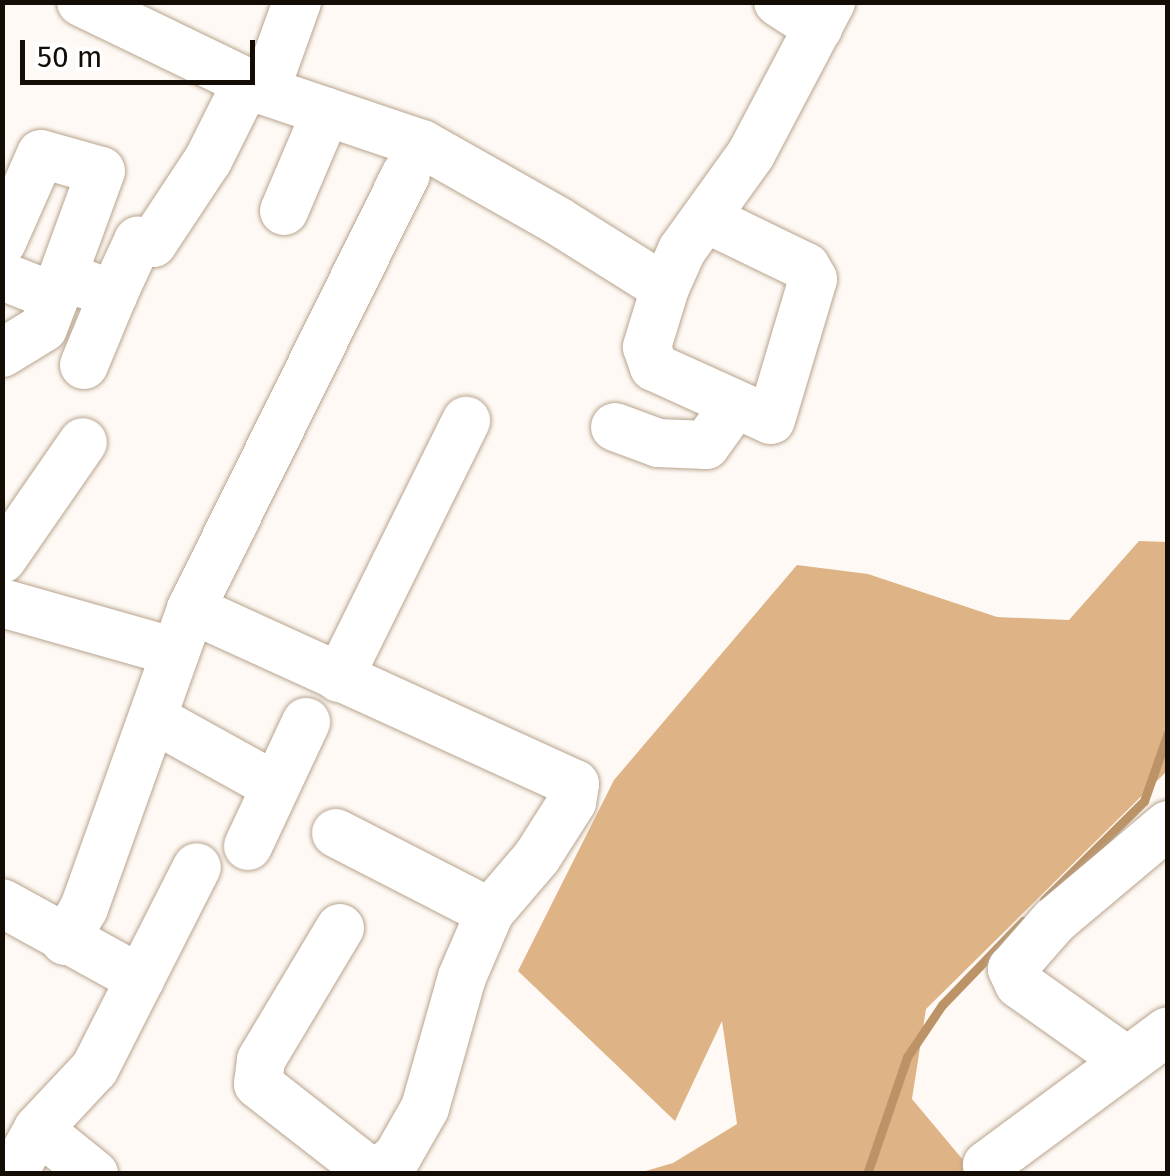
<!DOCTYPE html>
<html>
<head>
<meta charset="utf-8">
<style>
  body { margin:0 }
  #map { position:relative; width:1170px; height:1176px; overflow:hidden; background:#fef9f4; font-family:"Fira Sans",sans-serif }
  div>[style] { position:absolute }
  .forest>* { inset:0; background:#deb486 }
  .stream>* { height:9px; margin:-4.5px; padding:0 4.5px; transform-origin:4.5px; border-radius:4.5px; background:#bc9367 }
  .roads { filter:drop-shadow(0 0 2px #b8a48e) drop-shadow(0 0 2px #b8a48e) }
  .minor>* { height:48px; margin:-24px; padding:0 24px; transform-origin:24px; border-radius:24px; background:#fff }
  span { translate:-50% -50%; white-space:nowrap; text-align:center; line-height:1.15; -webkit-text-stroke:10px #fff; paint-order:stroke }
  .frame { position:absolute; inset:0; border:5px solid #140d06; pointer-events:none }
  .scale { position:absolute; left:20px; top:40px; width:235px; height:45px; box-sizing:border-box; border:5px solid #140d06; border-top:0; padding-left:12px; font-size:30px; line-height:35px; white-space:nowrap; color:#140d06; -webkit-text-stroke:8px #fff; paint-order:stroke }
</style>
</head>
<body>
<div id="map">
  <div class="forest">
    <div style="clip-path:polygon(1139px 541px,1167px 542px,1167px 771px,926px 1009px,912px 1099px,974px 1173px,639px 1173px,673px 1163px,737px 1124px,722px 1021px,675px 1121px,518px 971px,614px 780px,797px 565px,868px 574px,997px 617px,1069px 620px)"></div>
  </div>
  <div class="stream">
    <div style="left:1044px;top:900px;width:141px;rotate:-44.7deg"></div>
    <div style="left:1144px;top:801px;width:72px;rotate:-70.6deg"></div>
    <div style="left:867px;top:1174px;width:124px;rotate:-71.1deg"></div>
    <div style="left:907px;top:1057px;width:63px;rotate:-56.1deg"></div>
    <div style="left:942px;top:1005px;width:117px;rotate:-46deg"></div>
  </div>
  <div class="roads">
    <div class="minor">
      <div style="left:81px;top:2px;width:204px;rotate:25.8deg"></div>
      <div style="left:265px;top:91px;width:166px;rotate:18.7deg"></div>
      <div style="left:422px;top:144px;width:156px;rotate:29.5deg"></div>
      <div style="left:558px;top:221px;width:126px;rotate:32.1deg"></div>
      <div style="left:665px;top:288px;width:62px;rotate:107deg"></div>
      <div style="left:647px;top:347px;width:21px;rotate:71deg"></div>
      <div style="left:654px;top:367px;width:128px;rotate:24.4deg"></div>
      <div style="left:771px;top:420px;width:147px;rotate:-73.4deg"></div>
      <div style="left:813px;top:279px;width:14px;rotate:-120deg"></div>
      <div style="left:806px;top:267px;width:112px;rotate:-154.1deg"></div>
      <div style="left:778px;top:2px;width:48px;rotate:33deg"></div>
      <div style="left:265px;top:91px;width:95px;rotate:-70.2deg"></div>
      <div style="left:284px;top:211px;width:108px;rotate:-67deg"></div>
      <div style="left:2px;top:242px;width:96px;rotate:-66.1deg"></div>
      <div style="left:41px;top:154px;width:62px;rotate:15.8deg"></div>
      <div style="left:101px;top:171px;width:134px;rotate:110.1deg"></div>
      <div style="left:2px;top:276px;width:57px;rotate:21.6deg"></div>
      <div style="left:55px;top:297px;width:33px;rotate:111deg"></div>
      <div style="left:43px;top:328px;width:48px;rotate:148.6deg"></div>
      <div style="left:64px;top:276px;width:53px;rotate:21.2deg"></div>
      <div style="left:113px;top:295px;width:60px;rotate:-65.2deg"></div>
      <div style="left:138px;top:241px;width:15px;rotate:8deg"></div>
      <div style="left:153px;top:243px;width:100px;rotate:-56.5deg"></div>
      <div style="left:208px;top:160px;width:87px;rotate:-63.4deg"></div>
      <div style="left:665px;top:288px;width:42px;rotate:-65.9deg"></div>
      <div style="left:682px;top:250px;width:118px;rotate:-54.3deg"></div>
      <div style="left:751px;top:154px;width:172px;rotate:-62.2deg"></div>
      <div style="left:84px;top:365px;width:76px;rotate:-67.5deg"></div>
      <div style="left:615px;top:427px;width:46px;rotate:20.4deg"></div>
      <div style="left:658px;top:443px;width:48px;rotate:2.4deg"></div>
      <div style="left:706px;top:445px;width:48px;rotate:-54.3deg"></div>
      <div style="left:2px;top:559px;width:142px;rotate:-55.3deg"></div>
      <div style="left:2px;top:603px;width:180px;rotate:15.8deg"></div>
      <div style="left:191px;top:609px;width:422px;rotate:24.5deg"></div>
      <div style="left:575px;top:784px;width:18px;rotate:99deg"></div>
      <div style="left:572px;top:802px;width:65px;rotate:122.5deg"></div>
      <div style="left:537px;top:857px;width:72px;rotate:130.5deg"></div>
      <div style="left:490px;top:912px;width:71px;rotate:113.3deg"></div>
      <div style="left:462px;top:977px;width:136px;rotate:105.8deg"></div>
      <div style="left:425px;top:1108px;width:56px;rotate:119.7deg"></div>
      <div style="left:397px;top:1157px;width:27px;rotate:141deg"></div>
      <div style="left:339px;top:678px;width:287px;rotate:-63.7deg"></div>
      <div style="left:154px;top:719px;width:138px;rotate:29deg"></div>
      <div style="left:336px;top:833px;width:173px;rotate:27.2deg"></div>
      <div style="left:248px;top:846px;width:137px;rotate:-64.9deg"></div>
      <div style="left:2px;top:903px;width:158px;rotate:28.8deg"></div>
      <div style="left:340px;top:928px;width:154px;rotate:120.9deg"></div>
      <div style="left:261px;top:1060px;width:24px;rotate:97deg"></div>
      <div style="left:258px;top:1084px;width:146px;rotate:38deg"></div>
      <div style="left:65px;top:941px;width:38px;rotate:-60deg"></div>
      <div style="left:84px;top:908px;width:318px;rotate:-70.3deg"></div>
      <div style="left:191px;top:609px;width:485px;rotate:-63.7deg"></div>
      <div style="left:1126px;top:1060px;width:131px;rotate:-144.6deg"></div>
      <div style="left:1019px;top:984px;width:17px;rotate:-115deg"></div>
      <div style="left:1012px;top:969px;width:64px;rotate:-48.8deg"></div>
      <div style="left:1054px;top:921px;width:149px;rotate:-40.1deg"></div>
      <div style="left:38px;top:1129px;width:72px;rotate:38.8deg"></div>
      <div style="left:13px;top:1174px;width:51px;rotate:-60.9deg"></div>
      <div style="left:38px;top:1129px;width:83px;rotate:-46.9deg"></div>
      <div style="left:95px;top:1068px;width:225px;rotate:-63.1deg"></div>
      <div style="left:995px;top:1174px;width:12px;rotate:-132deg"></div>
      <div style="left:987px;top:1165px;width:225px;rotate:-36.5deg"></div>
    </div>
  </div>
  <div class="frame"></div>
  <div class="scale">50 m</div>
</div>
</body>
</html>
